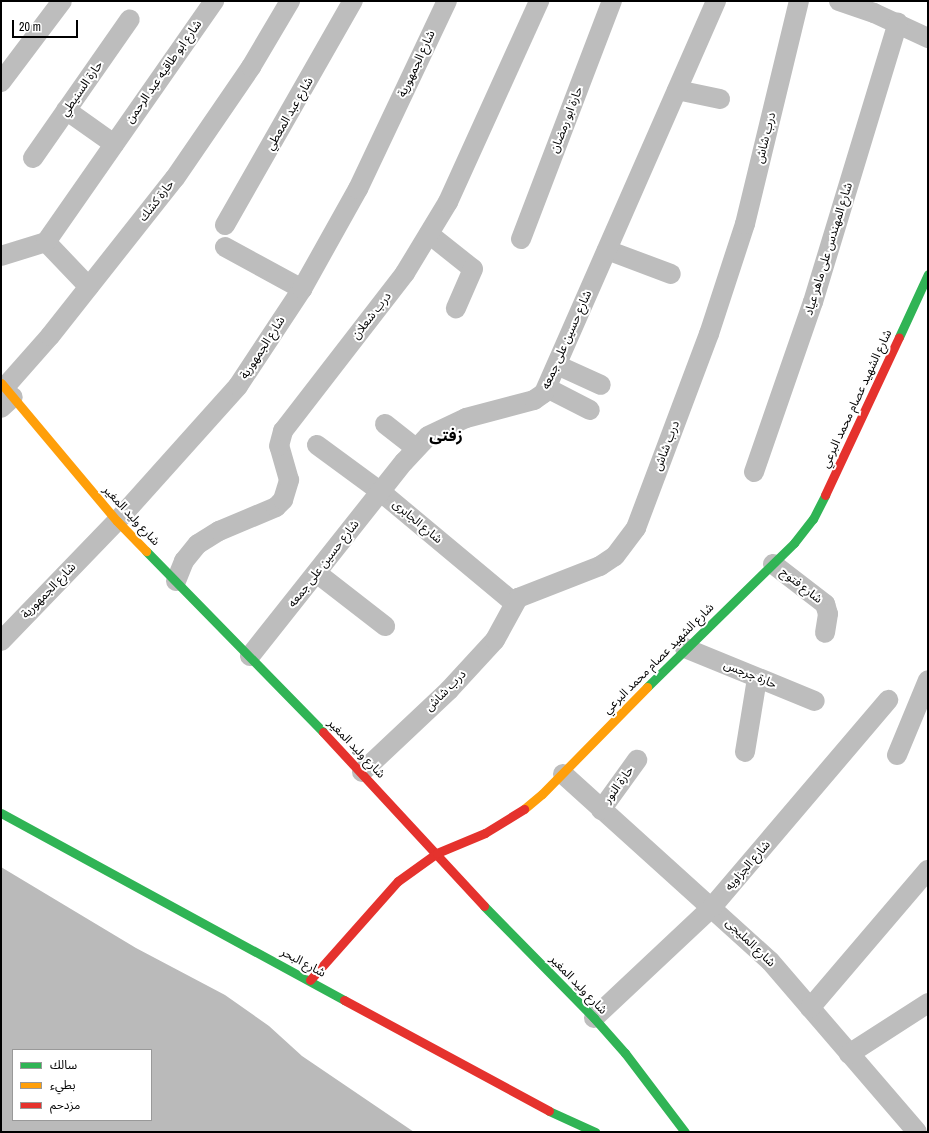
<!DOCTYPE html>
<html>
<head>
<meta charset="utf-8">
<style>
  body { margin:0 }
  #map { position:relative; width:929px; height:1133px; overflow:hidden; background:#fff; font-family:"Archivo Narrow","Noto Sans Arabic",sans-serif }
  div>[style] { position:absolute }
  .water>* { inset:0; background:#bababa }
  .street>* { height:20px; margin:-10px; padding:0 10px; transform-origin:10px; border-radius:10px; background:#bdbdbd }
  .fast>* { height:9px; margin:-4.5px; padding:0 4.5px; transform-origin:4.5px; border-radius:4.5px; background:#30b455 }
  .slow>* { height:9px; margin:-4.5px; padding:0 4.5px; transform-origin:4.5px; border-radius:4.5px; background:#ff9f0a }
  .jam>* { height:9px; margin:-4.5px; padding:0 4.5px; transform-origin:4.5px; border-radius:4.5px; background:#e5322d }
  span { translate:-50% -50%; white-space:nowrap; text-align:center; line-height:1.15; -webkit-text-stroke:4px #fff; paint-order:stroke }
  .street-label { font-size:12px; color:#000 }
  .district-label { font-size:16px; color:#000; font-weight:700 }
  .frame { position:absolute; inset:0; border:2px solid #000; pointer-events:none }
  .legend { position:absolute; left:12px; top:1049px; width:140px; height:72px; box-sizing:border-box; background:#fff; border:1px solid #999; margin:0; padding:5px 7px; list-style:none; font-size:12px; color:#000 }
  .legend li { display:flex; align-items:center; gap:8px; height:20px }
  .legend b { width:20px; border:1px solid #999 }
  .scale { position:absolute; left:12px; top:20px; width:66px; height:18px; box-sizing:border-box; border:2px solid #000; border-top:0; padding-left:5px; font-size:12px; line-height:14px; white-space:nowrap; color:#000; -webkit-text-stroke:3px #fff; paint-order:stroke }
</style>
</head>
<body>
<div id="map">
  <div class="water">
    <div style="clip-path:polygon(evenodd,1px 867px,136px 948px,225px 995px,269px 1026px,302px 1056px,414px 1132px,1px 1132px,1px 867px,13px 1050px,151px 1050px,151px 1120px,13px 1120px,13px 1050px)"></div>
  </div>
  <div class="street">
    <div style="left:839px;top:1px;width:37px;rotate:19deg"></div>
    <div style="left:874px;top:13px;width:60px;rotate:24.8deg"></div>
    <div style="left:1px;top:82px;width:101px;rotate:-53deg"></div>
    <div style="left:677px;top:90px;width:44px;rotate:11.8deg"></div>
    <div style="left:66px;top:110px;width:59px;rotate:35.3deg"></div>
    <div style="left:33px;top:158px;width:169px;rotate:-55.1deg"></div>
    <div style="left:225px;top:225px;width:258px;rotate:-60.3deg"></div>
    <div style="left:429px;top:234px;width:56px;rotate:38.5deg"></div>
    <div style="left:473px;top:269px;width:43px;rotate:113.6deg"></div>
    <div style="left:521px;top:239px;width:255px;rotate:-69.1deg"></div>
    <div style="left:46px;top:242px;width:62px;rotate:46.3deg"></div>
    <div style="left:225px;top:247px;width:88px;rotate:28.6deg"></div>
    <div style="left:607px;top:250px;width:68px;rotate:20.6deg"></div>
    <div style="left:1px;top:256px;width:47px;rotate:-17.3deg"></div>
    <div style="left:46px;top:242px;width:294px;rotate:-55.1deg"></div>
    <div style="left:557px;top:365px;width:48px;rotate:24.4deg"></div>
    <div style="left:5px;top:387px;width:68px;rotate:-48.6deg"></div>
    <div style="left:50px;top:336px;width:201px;rotate:-51.7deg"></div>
    <div style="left:175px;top:178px;width:135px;rotate:-55.6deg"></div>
    <div style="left:251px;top:67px;width:77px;rotate:-59.4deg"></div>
    <div style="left:547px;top:388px;width:48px;rotate:27.1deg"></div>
    <div style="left:1px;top:408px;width:16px;rotate:-43deg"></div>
    <div style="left:385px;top:424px;width:39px;rotate:38deg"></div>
    <div style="left:317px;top:445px;width:79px;rotate:36.3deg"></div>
    <div style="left:381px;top:492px;width:173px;rotate:39.8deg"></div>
    <div style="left:754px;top:472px;width:180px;rotate:-70.9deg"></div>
    <div style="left:813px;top:302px;width:292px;rotate:-73.1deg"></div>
    <div style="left:773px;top:564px;width:66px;rotate:37.6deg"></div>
    <div style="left:825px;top:604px;width:10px;rotate:73deg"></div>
    <div style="left:828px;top:614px;width:19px;rotate:99deg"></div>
    <div style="left:318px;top:574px;width:85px;rotate:37.8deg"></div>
    <div style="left:176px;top:581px;width:22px;rotate:-68deg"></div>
    <div style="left:184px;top:561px;width:22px;rotate:-51deg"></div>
    <div style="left:198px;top:544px;width:25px;rotate:-32deg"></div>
    <div style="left:219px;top:531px;width:62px;rotate:-22.8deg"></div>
    <div style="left:276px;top:507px;width:10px;rotate:-45deg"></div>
    <div style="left:283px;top:500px;width:21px;rotate:-73deg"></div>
    <div style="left:289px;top:480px;width:35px;rotate:-106deg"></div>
    <div style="left:279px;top:446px;width:16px;rotate:-75deg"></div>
    <div style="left:283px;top:431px;width:200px;rotate:-52.3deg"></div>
    <div style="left:405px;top:273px;width:83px;rotate:-58.8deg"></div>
    <div style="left:448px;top:202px;width:221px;rotate:-65.6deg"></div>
    <div style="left:1px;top:641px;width:167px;rotate:-46deg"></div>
    <div style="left:117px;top:521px;width:181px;rotate:-48.1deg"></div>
    <div style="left:238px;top:386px;width:116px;rotate:-56.6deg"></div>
    <div style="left:302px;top:289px;width:115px;rotate:-60.8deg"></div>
    <div style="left:358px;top:189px;width:208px;rotate:-64.7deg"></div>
    <div style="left:685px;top:648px;width:140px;rotate:22.2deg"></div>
    <div style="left:250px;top:656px;width:248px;rotate:-51.6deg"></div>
    <div style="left:404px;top:462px;width:35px;rotate:-47deg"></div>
    <div style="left:428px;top:436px;width:42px;rotate:-25.3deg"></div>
    <div style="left:466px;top:418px;width:70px;rotate:-14.8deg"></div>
    <div style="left:534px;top:400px;width:12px;rotate:-35deg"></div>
    <div style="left:544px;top:393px;width:428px;rotate:-66.3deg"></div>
    <div style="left:745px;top:752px;width:74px;rotate:-80.7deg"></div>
    <div style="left:897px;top:755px;width:81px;rotate:-67.5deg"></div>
    <div style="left:362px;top:772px;width:120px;rotate:-43.3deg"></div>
    <div style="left:449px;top:690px;width:68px;rotate:-47.4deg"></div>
    <div style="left:495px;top:640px;width:48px;rotate:-61.3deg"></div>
    <div style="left:518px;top:598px;width:88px;rotate:-21.3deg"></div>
    <div style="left:600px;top:566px;width:18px;rotate:-34deg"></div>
    <div style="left:615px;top:556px;width:35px;rotate:-53deg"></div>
    <div style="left:636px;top:528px;width:207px;rotate:-69.4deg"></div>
    <div style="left:709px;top:334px;width:116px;rotate:-71.9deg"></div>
    <div style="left:745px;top:224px;width:229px;rotate:-76.4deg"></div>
    <div style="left:563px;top:774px;width:279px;rotate:42.1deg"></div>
    <div style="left:770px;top:961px;width:225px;rotate:49.3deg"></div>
    <div style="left:601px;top:810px;width:62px;rotate:-54.2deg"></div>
    <div style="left:810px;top:1008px;width:182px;rotate:-49.5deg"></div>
    <div style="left:594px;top:1018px;width:162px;rotate:-43.2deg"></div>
    <div style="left:712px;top:907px;width:272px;rotate:-49.6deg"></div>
    <div style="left:849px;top:1054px;width:94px;rotate:-32.8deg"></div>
  </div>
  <div class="fast">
    <div style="left:899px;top:337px;width:69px;rotate:-65.3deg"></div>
    <div style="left:146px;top:551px;width:253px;rotate:45.6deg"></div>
    <div style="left:647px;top:687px;width:206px;rotate:-44.4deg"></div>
    <div style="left:794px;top:543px;width:31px;rotate:-52deg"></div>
    <div style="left:813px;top:519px;width:27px;rotate:-63deg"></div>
    <div style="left:1px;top:813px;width:391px;rotate:28.6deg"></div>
    <div style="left:484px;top:906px;width:157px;rotate:45.5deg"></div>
    <div style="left:594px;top:1018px;width:47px;rotate:48.5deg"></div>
    <div style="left:625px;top:1053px;width:99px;rotate:52.8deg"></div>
    <div style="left:549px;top:1111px;width:51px;rotate:24.5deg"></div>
  </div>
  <div class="slow">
    <div style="left:1px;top:383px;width:180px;rotate:50deg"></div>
    <div style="left:117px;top:521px;width:42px;rotate:46deg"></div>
    <div style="left:524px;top:809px;width:23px;rotate:-40deg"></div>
    <div style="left:542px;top:794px;width:150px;rotate:-45.5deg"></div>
  </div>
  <div class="jam">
    <div style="left:825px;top:495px;width:174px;rotate:-64.9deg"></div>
    <div style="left:323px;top:732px;width:237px;rotate:47.2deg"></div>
    <div style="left:310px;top:980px;width:132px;rotate:-48.4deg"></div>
    <div style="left:398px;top:881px;width:48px;rotate:-35.7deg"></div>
    <div style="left:437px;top:853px;width:52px;rotate:-22.6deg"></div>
    <div style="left:485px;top:833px;width:46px;rotate:-31.6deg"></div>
    <div style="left:344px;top:1000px;width:233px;rotate:28.4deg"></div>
  </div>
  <div class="street-label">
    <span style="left:417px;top:64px;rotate:-65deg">شارع الجمهورية</span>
    <span style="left:164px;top:72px;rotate:-55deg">شارع ابو طاقيه عبد الرحمن</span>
    <span style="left:82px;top:89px;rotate:-55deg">حارة السنيطي</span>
    <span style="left:290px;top:114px;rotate:-60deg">شارع عبد المعطي</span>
    <span style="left:567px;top:120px;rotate:-69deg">حارة ابو رمضان</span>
    <span style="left:766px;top:138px;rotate:-76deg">درب شاش</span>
    <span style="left:157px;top:201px;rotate:-52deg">حارة كشك</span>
    <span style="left:829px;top:249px;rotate:-73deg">شارع المهندس على ماهر عياد</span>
    <span style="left:372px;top:316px;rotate:-52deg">درب شعلان</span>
    <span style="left:567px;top:340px;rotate:-66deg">شارع حسين على جمعه</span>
    <span style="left:263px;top:348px;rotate:-57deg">شارع الجمهورية</span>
    <span style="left:857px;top:399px;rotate:-65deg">شارع الشهيد عصام محمد البرعي</span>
    <span style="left:667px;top:446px;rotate:-69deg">درب شاش</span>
    <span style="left:131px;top:516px;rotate:47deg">شارع وليد المغير</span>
    <span style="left:417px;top:522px;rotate:40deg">شارع الجابرى</span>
    <span style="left:324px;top:564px;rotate:-52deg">شارع حسين على جمعه</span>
    <span style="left:801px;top:586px;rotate:38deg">شارع فتوح</span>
    <span style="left:49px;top:591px;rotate:-46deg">شارع الجمهورية</span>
    <span style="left:659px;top:659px;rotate:-45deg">شارع الشهيد عصام محمد البرعي</span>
    <span style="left:750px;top:675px;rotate:22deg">حارة جرجس</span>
    <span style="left:446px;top:691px;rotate:-45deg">درب شاش</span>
    <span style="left:356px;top:749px;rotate:46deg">شارع وليد المغير</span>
    <span style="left:619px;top:785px;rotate:-54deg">حارة النور</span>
    <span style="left:748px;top:866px;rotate:-49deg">شارع الجزاويه</span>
    <span style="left:750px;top:943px;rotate:44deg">شارع المليجى</span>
    <span style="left:303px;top:963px;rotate:28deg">شارع البحر</span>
    <span style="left:578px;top:985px;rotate:46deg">شارع وليد المغير</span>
  </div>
  <div class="district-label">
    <span style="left:446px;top:435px">زفتى</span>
  </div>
  <div class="frame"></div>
  <ul class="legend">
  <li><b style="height:5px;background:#30b455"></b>سالك</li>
  <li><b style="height:5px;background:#ff9f0a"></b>بطيء</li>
  <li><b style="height:5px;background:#e5322d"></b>مزدحم</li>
  </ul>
  <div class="scale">20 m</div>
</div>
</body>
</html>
